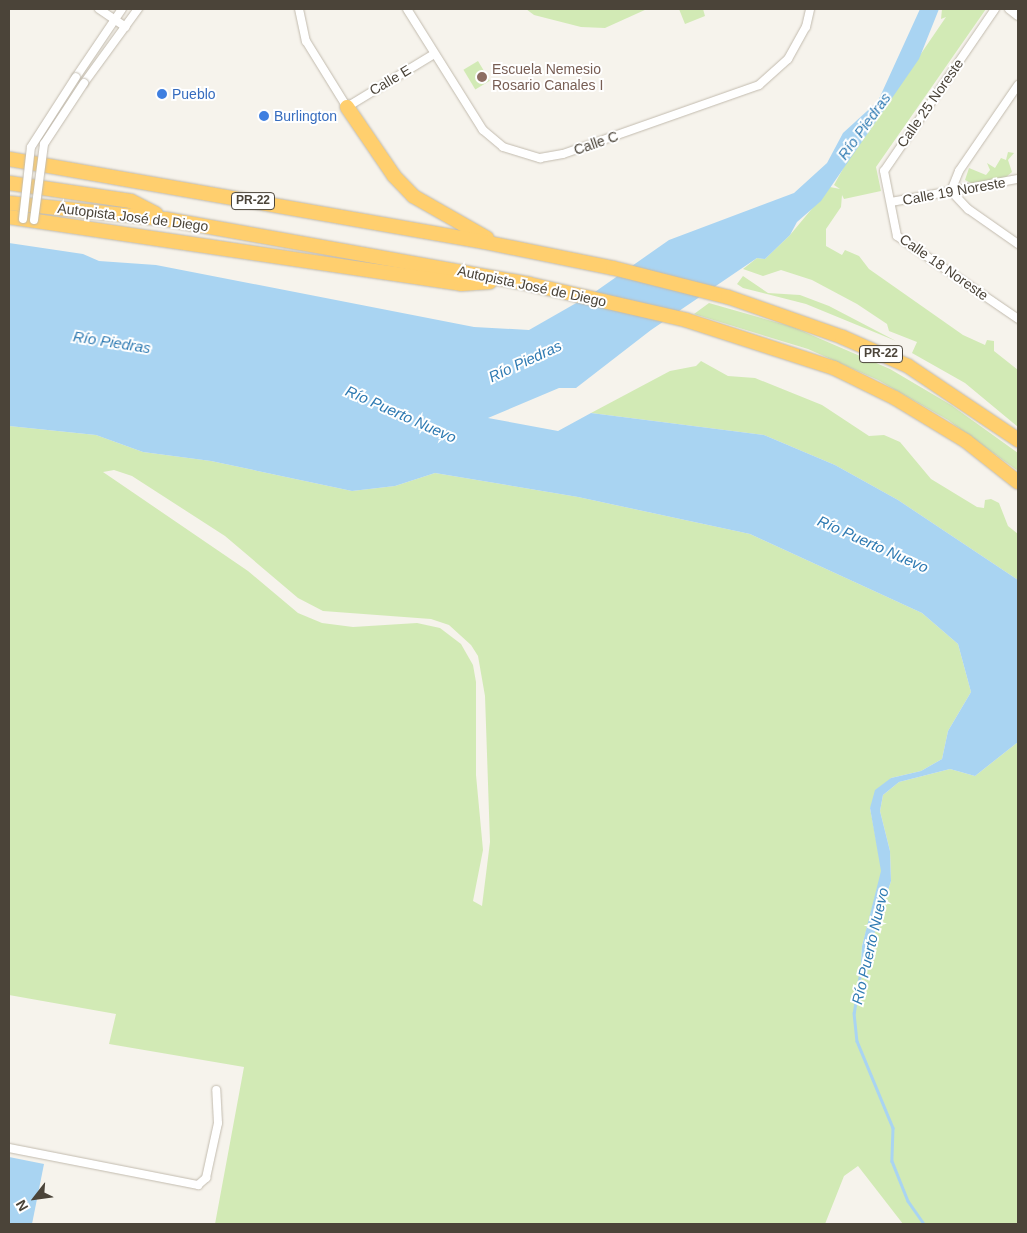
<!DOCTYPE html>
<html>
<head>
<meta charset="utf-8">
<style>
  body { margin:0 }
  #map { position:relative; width:1027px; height:1233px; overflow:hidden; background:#f6f3ec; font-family:Helvetica,sans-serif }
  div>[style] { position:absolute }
  .green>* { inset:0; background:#d2eab5; transform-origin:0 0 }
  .water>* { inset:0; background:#a9d4f2 }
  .stream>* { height:2.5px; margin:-1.25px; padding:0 1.25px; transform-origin:1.25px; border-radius:1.25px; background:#a9d4f2 }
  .roads { filter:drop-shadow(0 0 1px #c2bbae) drop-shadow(0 0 1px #c2bbae) }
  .street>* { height:8px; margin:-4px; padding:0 4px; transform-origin:4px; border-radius:4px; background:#fff }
  .highway>* { height:14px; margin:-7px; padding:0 7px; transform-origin:7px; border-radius:7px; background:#ffcf6e }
  .bridges { filter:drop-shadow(0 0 1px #c2bbae) drop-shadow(0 0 1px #c2bbae) }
  .street-bridge>* { height:8px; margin:-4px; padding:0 4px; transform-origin:4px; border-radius:4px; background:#fff }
  .dots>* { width:14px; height:14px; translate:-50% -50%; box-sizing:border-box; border:2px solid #fff; border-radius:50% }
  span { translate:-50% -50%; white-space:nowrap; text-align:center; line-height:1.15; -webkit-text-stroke:4px #fff; paint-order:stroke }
  .shield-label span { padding:1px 4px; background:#fff; border:1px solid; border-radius:4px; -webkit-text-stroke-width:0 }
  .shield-label { font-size:12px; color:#4b4439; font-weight:700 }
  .education-label { font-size:14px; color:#785e54 }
  .left { translate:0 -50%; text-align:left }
  .street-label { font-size:14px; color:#4b4439 }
  .shop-label { font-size:14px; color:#366cbe }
  .water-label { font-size:15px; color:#2e7ab2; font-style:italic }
  .frame { position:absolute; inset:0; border:10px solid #4b4439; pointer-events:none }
  .north { position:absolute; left:10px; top:1173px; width:50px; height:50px; -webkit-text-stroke:4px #fff; paint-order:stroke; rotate:240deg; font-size:14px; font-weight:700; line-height:20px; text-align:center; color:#4b4439 }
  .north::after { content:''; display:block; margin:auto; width:18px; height:22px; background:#4b4439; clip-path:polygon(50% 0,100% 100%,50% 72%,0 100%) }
</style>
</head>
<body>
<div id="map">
  <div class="green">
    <div style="clip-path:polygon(526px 9px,647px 9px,605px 28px,581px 27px,534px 15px)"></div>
    <div style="clip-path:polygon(679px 9px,703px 9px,705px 16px,685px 24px)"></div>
    <div style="clip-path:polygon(942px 9px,986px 9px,876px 167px,881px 191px,844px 199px,842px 195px,841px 207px,826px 229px,826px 246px,842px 255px,845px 250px,859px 256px,869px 269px,963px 335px,985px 345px,987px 340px,994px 341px,994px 351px,1018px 370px,1018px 427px,965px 383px,912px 353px,917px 342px,889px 331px,887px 324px,857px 304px,812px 280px,781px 270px,763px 276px,743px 269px,757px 258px,765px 259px,790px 235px,830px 187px,840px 189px,834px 185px,845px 165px,946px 17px,941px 19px)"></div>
    <div style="left:478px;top:61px;width:23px;height:17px;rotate:59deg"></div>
    <div style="clip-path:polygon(1008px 152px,1014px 153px,1008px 160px,1012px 172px,1005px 178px,973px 184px,965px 180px,969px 168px,986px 175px,990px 170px,987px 163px,995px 168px,1001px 158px,1006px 160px)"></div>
    <div style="clip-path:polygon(743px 276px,768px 293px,800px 295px,829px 306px,896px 341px,806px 304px,743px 288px,737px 284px)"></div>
    <div style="clip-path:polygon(709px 303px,793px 327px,890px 369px,951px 405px,1018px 453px,1018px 471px,948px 420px,878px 380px,808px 349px,694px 314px)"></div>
    <div style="clip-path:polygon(701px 361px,728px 376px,755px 378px,822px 405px,869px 436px,884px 435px,900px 442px,931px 479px,977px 507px,984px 508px,985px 500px,991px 499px,999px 503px,1008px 526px,1018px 534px,1018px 580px,898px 500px,835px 465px,764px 435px,591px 413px,670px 371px,696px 366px)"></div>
    <div style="clip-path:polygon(evenodd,9px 426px,96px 435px,143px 452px,211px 461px,352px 491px,395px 486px,435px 473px,578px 497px,750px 534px,922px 613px,958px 644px,971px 692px,948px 731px,942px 759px,921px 771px,891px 778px,870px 808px,882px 871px,862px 946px,860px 978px,891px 881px,890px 851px,880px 811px,883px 795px,899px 782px,950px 769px,975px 776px,1018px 742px,1018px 1224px,903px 1224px,858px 1166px,844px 1176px,825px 1224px,215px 1224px,244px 1067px,109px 1044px,116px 1014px,9px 995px,9px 426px,114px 470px,132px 476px,225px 536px,298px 598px,323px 611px,431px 619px,449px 625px,471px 645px,478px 656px,485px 696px,490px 842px,482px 906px,473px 901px,483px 850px,476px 775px,476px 682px,473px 665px,461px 644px,440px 628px,417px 623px,353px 627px,322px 623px,298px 613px,248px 571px,103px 472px,114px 470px)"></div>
  </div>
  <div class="water">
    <div style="clip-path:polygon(920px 9px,939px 9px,919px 59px,821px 201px,797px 222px,790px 235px,765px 259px,757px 258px,651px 330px,576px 388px,559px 388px,488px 418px,558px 431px,591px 413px,764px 435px,835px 465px,898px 500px,1018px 580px,1018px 742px,975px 776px,950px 769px,899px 782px,883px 795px,880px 811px,890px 851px,891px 881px,860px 979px,862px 946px,881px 871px,870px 808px,875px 790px,891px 778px,921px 771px,942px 759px,948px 731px,971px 692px,958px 644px,922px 613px,750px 534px,578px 497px,435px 473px,395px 486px,352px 491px,211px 461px,143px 452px,96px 435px,9px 426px,9px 243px,83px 254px,99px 261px,156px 265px,474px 327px,529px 330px,592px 294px,669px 240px,794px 193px,827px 163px,843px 133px,878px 101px)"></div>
    <div style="clip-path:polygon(9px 1157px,44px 1164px,32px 1224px,9px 1224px)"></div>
  </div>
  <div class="stream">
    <div style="left:860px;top:977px;width:36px;rotate:99deg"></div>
    <div style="left:854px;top:1013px;width:28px;rotate:84deg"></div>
    <div style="left:857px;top:1041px;width:94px;rotate:67.5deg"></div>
    <div style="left:893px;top:1128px;width:33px;rotate:92deg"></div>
    <div style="left:892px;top:1161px;width:43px;rotate:68.2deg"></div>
    <div style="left:908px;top:1201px;width:28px;rotate:55deg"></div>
  </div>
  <div class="roads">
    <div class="street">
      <div style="left:99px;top:9px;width:32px;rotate:34deg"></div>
      <div style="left:299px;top:9px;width:33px;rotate:78deg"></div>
      <div style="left:306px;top:41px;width:78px;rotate:58.2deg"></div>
      <div style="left:347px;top:107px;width:102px;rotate:-31.3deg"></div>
      <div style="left:407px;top:9px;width:143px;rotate:57.9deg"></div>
      <div style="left:483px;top:130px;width:26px;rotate:40deg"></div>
      <div style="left:503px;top:147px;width:39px;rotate:17deg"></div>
      <div style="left:540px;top:158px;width:23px;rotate:-10deg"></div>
      <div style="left:563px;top:154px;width:208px;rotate:-19.4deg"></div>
      <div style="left:759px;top:85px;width:39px;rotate:-42deg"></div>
      <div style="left:788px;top:59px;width:37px;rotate:-61deg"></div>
      <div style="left:806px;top:27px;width:18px;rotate:-77deg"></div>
      <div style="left:995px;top:9px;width:196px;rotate:124.4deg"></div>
      <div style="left:884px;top:171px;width:66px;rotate:78.7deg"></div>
      <div style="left:897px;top:236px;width:147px;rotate:34.4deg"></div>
      <div style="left:1009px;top:9px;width:11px;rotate:38deg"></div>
      <div style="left:76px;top:77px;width:82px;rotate:-55.9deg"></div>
      <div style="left:84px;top:83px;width:92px;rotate:-53.9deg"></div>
      <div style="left:1018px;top:85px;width:104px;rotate:124.5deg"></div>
      <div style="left:959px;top:171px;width:22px;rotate:112deg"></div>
      <div style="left:951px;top:191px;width:25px;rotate:47deg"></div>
      <div style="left:968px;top:209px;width:61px;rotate:35deg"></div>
      <div style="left:891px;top:202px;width:129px;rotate:-10.3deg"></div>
      <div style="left:9px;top:1148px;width:193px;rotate:11.1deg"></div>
      <div style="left:198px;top:1185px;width:11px;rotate:-41deg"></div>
      <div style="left:206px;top:1178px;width:56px;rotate:-77.7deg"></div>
      <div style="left:218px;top:1123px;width:33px;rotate:-93deg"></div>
    </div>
    <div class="highway">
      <div style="left:347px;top:107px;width:83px;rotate:55.7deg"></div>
      <div style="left:394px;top:176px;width:28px;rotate:46deg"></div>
      <div style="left:413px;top:196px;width:85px;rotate:29.6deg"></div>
      <div style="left:9px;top:159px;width:482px;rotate:9.9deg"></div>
      <div style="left:484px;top:242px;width:132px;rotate:11.4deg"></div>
      <div style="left:613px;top:268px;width:119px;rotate:14.2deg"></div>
      <div style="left:728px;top:297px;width:121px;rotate:19.3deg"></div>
      <div style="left:842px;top:337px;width:72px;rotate:23.7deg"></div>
      <div style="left:908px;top:366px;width:133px;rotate:33.9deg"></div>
      <div style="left:9px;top:183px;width:123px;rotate:8.4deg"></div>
      <div style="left:131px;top:201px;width:28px;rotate:27deg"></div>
      <div style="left:9px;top:203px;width:157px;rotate:5.9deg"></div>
      <div style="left:165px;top:219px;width:370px;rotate:10.1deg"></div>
      <div style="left:529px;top:284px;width:161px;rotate:12.9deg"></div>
      <div style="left:686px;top:320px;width:156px;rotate:18deg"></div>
      <div style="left:834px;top:368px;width:68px;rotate:26.2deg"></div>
      <div style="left:895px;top:398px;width:83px;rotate:31.2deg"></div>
      <div style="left:966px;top:441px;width:66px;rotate:38.3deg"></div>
      <div style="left:9px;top:217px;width:457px;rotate:8.4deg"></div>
      <div style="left:461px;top:284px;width:29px;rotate:-4deg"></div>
    </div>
  </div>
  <div class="bridges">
    <div class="street-bridge">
      <div style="left:23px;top:219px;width:72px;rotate:-83.7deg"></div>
      <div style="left:31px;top:147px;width:83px;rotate:-57.3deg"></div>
      <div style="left:34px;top:220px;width:77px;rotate:-82.5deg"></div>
      <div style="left:44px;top:144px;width:73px;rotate:-56.7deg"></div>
    </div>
  </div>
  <div class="dots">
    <div style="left:482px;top:77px;background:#8d6e63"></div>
    <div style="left:162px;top:94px;background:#3f7fe0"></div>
    <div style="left:264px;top:116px;background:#3f7fe0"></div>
  </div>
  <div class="shield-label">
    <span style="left:253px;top:201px">PR-22</span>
    <span style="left:881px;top:354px">PR-22</span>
  </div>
  <div class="education-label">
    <span class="left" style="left:492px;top:77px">Escuela Nemesio<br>Rosario Canales I</span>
  </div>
  <div class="street-label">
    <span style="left:390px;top:80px;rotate:-31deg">Calle E</span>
    <span style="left:930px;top:103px;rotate:-55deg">Calle 25 Noreste</span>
    <span style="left:596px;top:143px;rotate:-19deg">Calle C</span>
    <span style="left:954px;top:191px;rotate:-10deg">Calle 19 Noreste</span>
    <span style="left:133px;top:217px;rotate:7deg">Autopista José de Diego</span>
    <span style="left:944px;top:267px;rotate:35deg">Calle 18 Noreste</span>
    <span style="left:532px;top:286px;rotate:12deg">Autopista José de Diego</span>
  </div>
  <div class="shop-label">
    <span class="left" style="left:172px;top:94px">Pueblo</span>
    <span class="left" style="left:274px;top:116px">Burlington</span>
  </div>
  <div class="water-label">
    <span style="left:864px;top:126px;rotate:-54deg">Río Piedras</span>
    <span style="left:112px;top:342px;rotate:9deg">Río Piedras</span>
    <span style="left:525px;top:361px;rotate:-25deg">Río Piedras</span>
    <span style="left:401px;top:414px;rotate:24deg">Río Puerto Nuevo</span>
    <span style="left:873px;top:544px;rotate:24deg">Río Puerto Nuevo</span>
    <span style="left:870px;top:946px;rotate:-77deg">Río Puerto Nuevo</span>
  </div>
  <div class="frame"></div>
  <div class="north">N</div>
</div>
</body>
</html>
